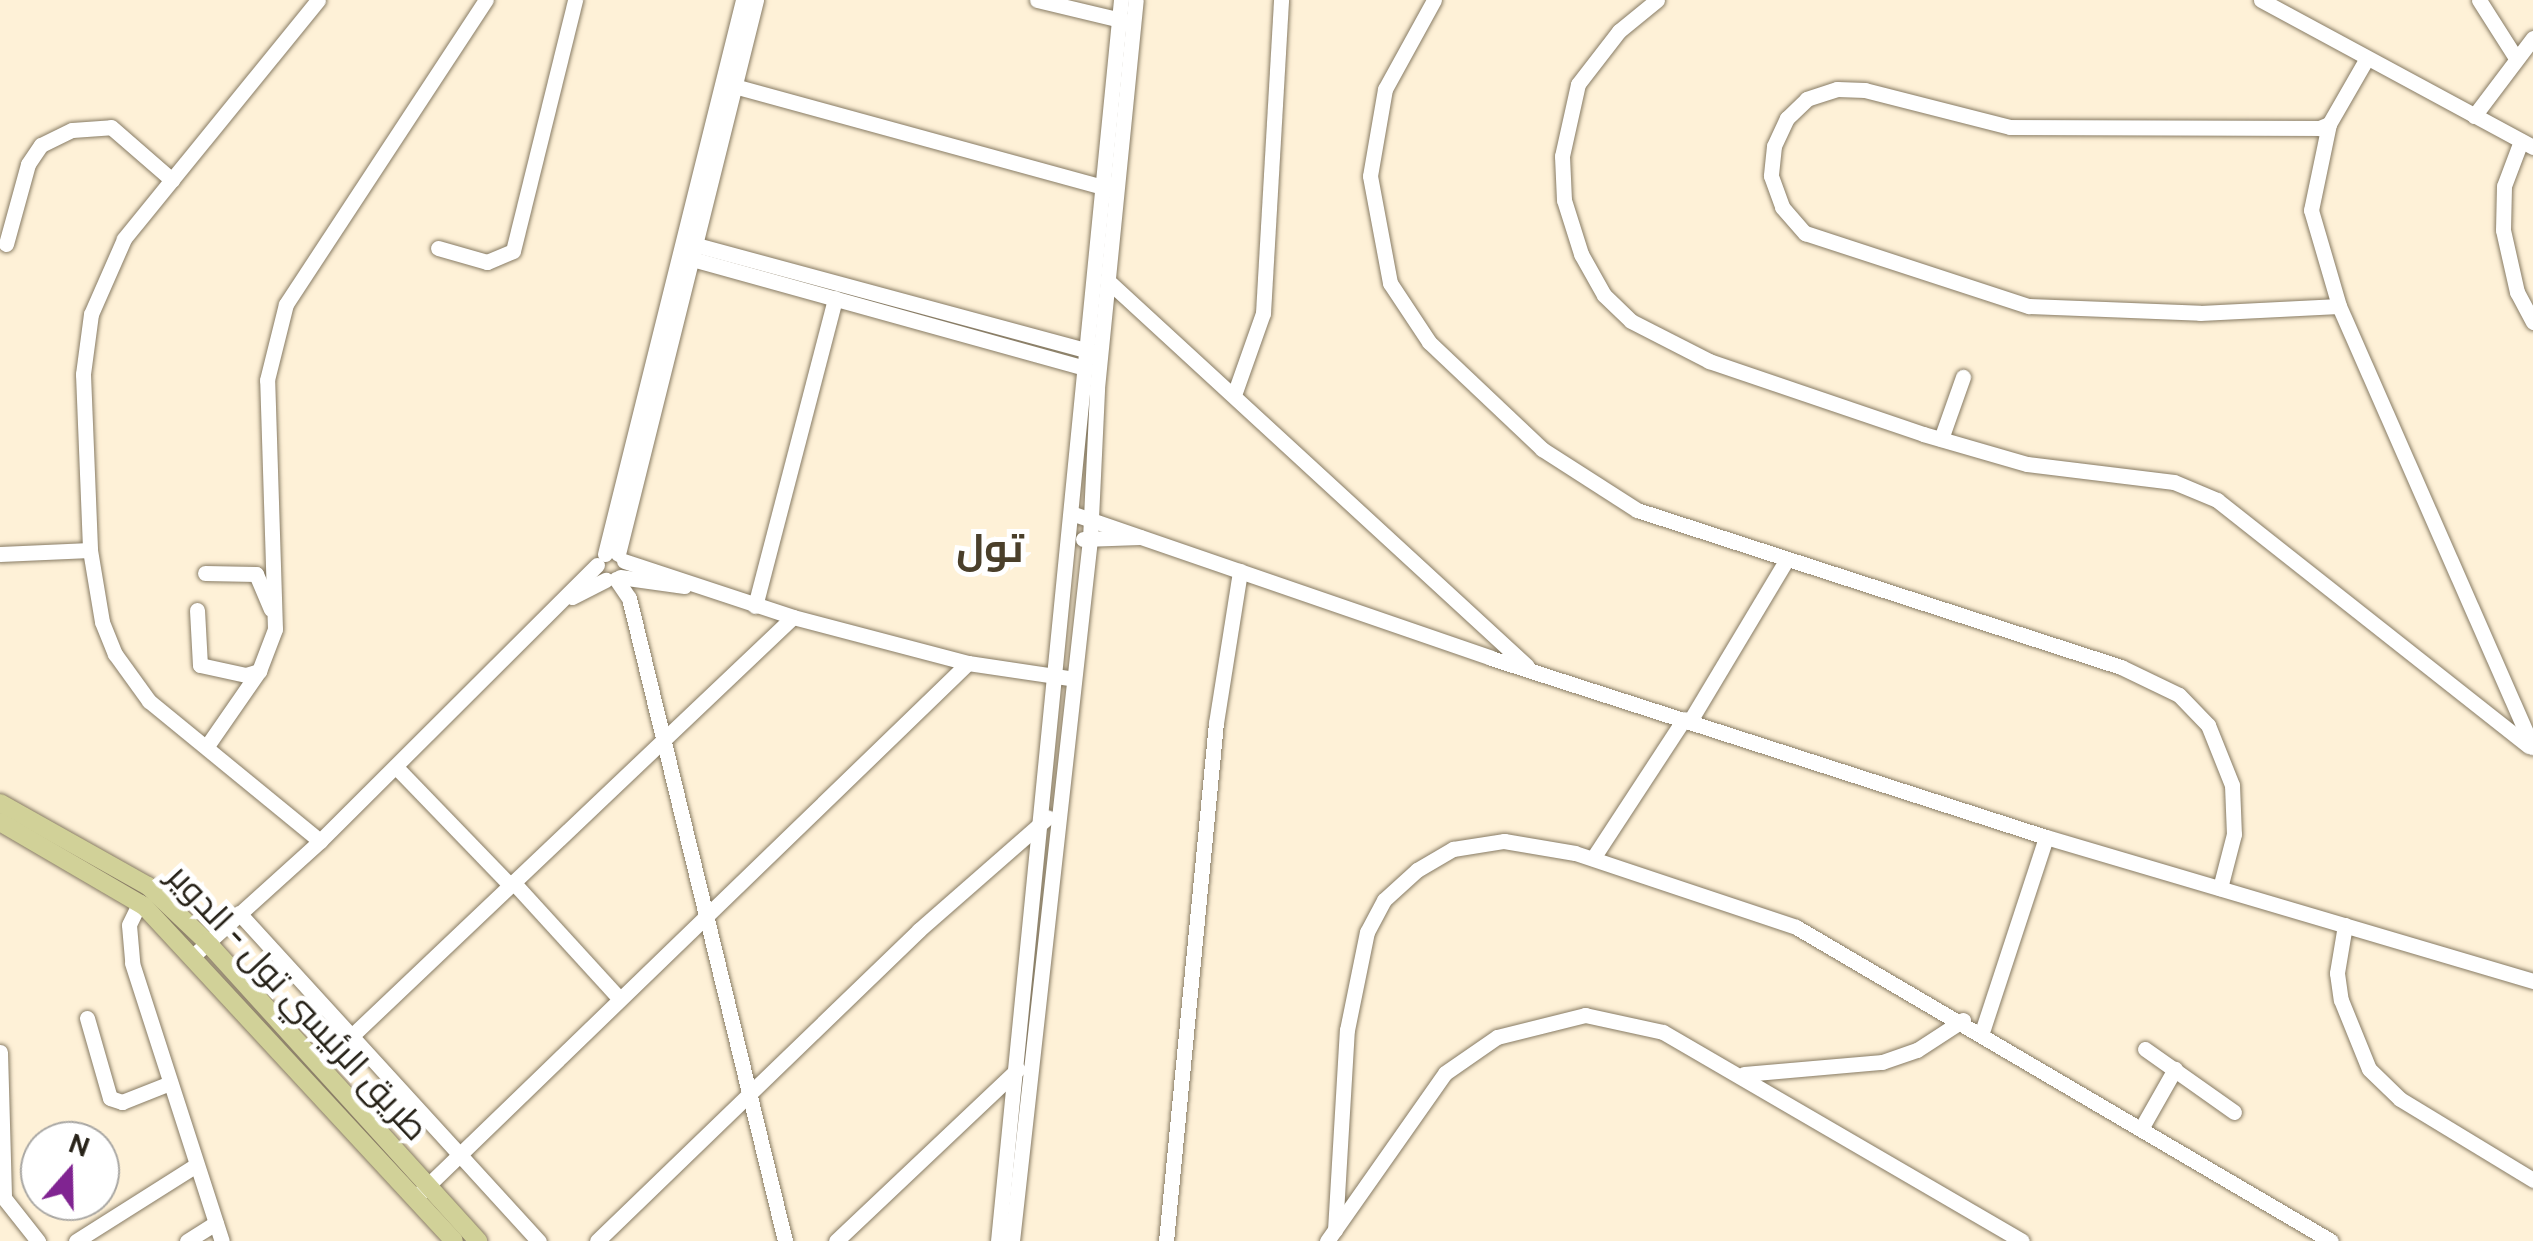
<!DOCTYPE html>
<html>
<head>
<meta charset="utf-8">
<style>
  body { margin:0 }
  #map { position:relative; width:2533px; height:1241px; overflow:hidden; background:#fef1d7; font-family:Cabin,Cairo,sans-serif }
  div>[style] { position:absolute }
  .roads { filter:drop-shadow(0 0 2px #877b64) drop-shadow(0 0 2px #877b64) }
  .minor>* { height:15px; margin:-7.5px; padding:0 7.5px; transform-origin:7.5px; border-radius:7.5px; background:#fff }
  .major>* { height:18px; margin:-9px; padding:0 9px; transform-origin:9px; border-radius:9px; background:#d1d198 }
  span { translate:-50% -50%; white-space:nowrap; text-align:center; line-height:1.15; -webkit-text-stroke:10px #fff; paint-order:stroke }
  .street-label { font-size:35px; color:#272218 }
  .quarter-label { font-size:40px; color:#4a3f2a; font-weight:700 }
  .north { position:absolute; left:20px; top:1121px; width:100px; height:100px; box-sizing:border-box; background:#fff; border:2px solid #a9a7a3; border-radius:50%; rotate:20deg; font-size:28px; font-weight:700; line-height:40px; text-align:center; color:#272218 }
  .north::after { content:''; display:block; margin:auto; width:35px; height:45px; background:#802491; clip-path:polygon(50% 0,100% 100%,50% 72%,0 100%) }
</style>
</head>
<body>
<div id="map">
  <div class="roads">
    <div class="minor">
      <div style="left:318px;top:0;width:308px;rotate:129.1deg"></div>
      <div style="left:124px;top:239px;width:82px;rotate:113.7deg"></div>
      <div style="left:91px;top:314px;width:61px;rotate:97.6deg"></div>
      <div style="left:83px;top:374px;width:176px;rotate:87.7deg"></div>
      <div style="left:90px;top:550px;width:73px;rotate:80.5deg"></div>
      <div style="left:102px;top:622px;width:35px;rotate:68deg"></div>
      <div style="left:115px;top:654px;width:58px;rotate:54.1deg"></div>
      <div style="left:149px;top:701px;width:221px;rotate:39.3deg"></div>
      <div style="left:1037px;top:0;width:90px;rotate:13.4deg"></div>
      <div style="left:1434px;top:0;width:102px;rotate:118.8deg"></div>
      <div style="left:1385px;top:89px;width:88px;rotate:99.8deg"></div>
      <div style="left:1370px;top:176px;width:109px;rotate:79.4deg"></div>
      <div style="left:1390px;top:283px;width:71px;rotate:56.5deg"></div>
      <div style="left:1429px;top:342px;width:156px;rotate:43.4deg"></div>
      <div style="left:1542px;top:449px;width:113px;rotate:32.7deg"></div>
      <div style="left:1637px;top:510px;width:509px;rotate:17.97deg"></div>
      <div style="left:2121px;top:667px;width:64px;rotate:25.8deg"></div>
      <div style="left:2179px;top:695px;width:42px;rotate:46deg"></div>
      <div style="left:2208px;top:725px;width:65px;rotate:68.2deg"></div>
      <div style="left:2232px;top:785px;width:49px;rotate:87.7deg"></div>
      <div style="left:2234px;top:834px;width:56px;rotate:104.5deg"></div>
      <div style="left:1657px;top:0;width:49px;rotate:140.8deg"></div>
      <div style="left:1619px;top:31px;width:67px;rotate:127.7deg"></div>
      <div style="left:1578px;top:84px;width:74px;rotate:102.5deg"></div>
      <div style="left:1562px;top:156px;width:44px;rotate:87.4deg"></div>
      <div style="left:1564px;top:200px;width:57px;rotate:72.5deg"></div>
      <div style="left:1581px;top:254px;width:47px;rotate:60.7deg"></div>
      <div style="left:1604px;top:295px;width:37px;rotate:44deg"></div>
      <div style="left:1631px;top:321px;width:88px;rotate:27.1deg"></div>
      <div style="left:1709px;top:361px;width:226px;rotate:18.8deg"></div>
      <div style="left:1923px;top:434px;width:108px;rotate:16.1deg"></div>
      <div style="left:2027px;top:464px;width:148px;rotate:7deg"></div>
      <div style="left:2174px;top:482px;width:47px;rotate:22.7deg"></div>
      <div style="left:2217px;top:500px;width:397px;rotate:38.3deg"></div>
      <div style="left:2261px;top:0;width:309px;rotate:28.4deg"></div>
      <div style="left:2479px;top:0;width:69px;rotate:57.5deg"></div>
      <div style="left:2367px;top:58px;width:76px;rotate:119.9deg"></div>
      <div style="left:2329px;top:124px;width:11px;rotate:158deg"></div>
      <div style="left:2319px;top:128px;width:309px;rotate:-179.8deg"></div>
      <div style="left:2010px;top:127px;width:150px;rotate:-165.7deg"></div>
      <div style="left:1865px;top:90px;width:28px;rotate:-178deg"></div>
      <div style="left:1837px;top:89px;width:32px;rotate:162deg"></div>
      <div style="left:1807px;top:99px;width:28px;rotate:136deg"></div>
      <div style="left:1787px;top:118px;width:31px;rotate:115deg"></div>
      <div style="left:1774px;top:146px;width:30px;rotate:96deg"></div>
      <div style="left:1771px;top:176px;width:33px;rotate:70deg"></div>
      <div style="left:1782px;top:207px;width:35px;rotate:49deg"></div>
      <div style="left:1805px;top:233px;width:236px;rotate:18.1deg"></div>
      <div style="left:2029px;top:306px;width:171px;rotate:2.3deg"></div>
      <div style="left:2200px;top:313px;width:139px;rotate:-2.9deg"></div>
      <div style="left:2339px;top:306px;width:482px;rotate:66.3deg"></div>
      <div style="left:734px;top:86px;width:391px;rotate:15.3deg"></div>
      <div style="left:2474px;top:116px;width:98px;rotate:-52.9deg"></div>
      <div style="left:2329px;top:124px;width:88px;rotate:101.8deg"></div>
      <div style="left:2311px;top:210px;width:100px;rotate:73.7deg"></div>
      <div style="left:2521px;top:141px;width:48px;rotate:110.7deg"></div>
      <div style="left:2504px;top:186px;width:44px;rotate:91.3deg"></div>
      <div style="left:2503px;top:230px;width:64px;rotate:77.3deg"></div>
      <div style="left:2517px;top:292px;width:34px;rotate:62deg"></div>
      <div style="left:689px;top:243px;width:422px;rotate:15.1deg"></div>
      <div style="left:6px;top:244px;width:83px;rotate:-74.6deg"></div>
      <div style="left:28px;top:164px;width:23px;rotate:-56deg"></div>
      <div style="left:41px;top:145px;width:34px;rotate:-26deg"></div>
      <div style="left:72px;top:130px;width:39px;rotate:-4deg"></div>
      <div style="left:111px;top:127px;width:81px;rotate:41deg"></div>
      <div style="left:438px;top:248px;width:51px;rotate:15.9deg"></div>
      <div style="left:487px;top:262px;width:28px;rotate:-23deg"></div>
      <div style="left:513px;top:251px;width:259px;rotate:-76.1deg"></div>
      <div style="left:685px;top:257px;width:416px;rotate:15.5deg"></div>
      <div style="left:1107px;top:280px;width:570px;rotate:42.58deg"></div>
      <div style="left:1234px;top:395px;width:87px;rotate:-70.5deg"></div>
      <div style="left:1263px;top:313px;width:314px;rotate:-86.7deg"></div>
      <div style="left:1941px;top:439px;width:66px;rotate:-70.5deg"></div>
      <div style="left:1071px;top:513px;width:444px;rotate:19deg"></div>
      <div style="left:1491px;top:658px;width:583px;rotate:17.88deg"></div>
      <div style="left:2046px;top:837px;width:508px;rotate:16.47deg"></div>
      <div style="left:1083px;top:539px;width:57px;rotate:-2deg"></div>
      <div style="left:0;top:554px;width:90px;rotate:-2.5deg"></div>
      <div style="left:605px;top:554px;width:571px;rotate:-76.01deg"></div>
      <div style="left:618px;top:554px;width:571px;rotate:-76.01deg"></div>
      <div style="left:624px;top:561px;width:178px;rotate:18.3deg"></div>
      <div style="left:793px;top:617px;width:181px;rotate:14.7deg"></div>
      <div style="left:968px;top:663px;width:101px;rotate:8.5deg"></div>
      <div style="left:205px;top:573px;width:51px;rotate:1.1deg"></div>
      <div style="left:256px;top:574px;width:38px;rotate:67deg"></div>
      <div style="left:620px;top:577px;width:65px;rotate:8deg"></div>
      <div style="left:616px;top:579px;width:23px;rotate:56deg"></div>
      <div style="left:629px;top:598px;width:662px;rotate:76.36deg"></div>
      <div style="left:572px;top:597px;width:38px;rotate:-27deg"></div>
      <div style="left:755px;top:606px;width:318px;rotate:-75.4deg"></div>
      <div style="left:197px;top:610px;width:55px;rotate:86.9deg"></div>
      <div style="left:200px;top:665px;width:47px;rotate:12.3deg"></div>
      <div style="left:246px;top:675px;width:14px;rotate:-17deg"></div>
      <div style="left:1690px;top:721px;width:185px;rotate:-59.1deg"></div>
      <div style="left:207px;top:746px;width:91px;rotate:-55.3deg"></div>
      <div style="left:259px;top:671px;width:45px;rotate:-69.1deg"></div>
      <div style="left:275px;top:629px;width:249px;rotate:-91.8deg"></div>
      <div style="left:267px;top:380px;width:78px;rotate:-76deg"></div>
      <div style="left:286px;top:304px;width:364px;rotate:-56.7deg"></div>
      <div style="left:396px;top:767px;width:164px;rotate:46deg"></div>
      <div style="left:1593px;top:858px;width:166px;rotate:-56.8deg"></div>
      <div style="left:513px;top:882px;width:156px;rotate:47.6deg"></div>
      <div style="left:140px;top:902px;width:25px;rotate:116deg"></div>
      <div style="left:129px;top:925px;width:38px;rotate:85deg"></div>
      <div style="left:132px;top:963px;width:292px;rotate:72.1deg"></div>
      <div style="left:239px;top:913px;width:445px;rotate:47.6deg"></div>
      <div style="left:2345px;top:925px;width:49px;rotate:99.5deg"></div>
      <div style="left:2337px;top:973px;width:27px;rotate:82deg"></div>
      <div style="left:2341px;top:1000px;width:74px;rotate:67.9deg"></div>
      <div style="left:2369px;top:1069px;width:43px;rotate:44.1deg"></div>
      <div style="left:2400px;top:1099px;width:156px;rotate:31.3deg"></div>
      <div style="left:194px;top:955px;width:170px;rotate:-42.1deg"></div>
      <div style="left:320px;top:841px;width:391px;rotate:-44.9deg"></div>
      <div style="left:87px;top:1018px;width:83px;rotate:74deg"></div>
      <div style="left:110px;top:1098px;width:13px;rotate:18deg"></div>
      <div style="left:122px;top:1102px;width:52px;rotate:-21.6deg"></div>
      <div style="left:1982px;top:1032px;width:205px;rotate:-71.8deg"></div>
      <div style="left:2145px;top:1049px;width:109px;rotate:35.3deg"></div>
      <div style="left:0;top:1052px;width:146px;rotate:88.4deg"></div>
      <div style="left:4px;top:1198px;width:55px;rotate:51.7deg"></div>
      <div style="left:320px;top:1066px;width:652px;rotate:-43.51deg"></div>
      <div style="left:1744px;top:1074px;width:139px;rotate:-5deg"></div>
      <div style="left:1882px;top:1062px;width:37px;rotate:-19deg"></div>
      <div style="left:1917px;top:1050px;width:55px;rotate:-33.1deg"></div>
      <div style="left:2142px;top:1127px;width:67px;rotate:-60.4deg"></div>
      <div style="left:421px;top:1192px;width:761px;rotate:-44.04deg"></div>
      <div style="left:1335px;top:1230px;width:200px;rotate:-86.6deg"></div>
      <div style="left:1347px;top:1030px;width:100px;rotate:-78.5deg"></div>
      <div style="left:1367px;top:932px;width:36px;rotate:-62deg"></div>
      <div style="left:1384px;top:900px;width:45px;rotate:-42.3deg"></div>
      <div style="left:1417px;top:870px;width:42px;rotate:-30.3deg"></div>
      <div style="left:1453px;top:849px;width:52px;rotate:-8.9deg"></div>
      <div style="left:1504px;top:841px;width:72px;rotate:9.6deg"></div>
      <div style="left:1575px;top:853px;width:233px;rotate:18.5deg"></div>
      <div style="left:1796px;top:927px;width:620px;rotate:30.41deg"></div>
      <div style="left:76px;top:1241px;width:142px;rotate:-32.3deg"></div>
      <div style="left:187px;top:1241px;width:34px;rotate:-32deg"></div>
      <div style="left:597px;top:1241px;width:448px;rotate:-44deg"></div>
      <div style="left:919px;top:930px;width:171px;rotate:-41.2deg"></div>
      <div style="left:836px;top:1241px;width:250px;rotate:-43.4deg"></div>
      <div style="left:998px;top:1241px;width:1247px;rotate:-84.34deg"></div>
      <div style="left:1012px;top:1241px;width:706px;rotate:-83.66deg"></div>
      <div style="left:1090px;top:539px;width:151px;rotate:-87.3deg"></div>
      <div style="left:1097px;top:388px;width:390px;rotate:-84.3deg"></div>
      <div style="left:1166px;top:1241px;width:520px;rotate:-84.49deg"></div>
      <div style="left:1216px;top:723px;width:154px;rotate:-81deg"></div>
      <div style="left:1327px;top:1241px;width:205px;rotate:-54.9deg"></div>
      <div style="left:1445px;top:1073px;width:63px;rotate:-34.7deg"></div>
      <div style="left:1497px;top:1037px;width:91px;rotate:-14deg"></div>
      <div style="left:1585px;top:1015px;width:80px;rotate:12.3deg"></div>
      <div style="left:1663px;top:1032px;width:415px;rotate:30.2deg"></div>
    </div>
    <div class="major">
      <div style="left:0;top:803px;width:170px;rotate:29.3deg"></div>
      <div style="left:148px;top:886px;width:81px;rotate:43.5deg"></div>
      <div style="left:207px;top:942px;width:404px;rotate:47.8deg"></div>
      <div style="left:0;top:822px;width:167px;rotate:30.3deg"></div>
      <div style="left:144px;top:906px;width:456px;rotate:47.2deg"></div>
    </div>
  </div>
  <div class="street-label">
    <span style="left:298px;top:1002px;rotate:47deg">طريق الرئيسي تول - الدوير</span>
  </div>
  <div class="quarter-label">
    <span style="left:990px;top:548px">تول</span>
  </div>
  <div class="north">N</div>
</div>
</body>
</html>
